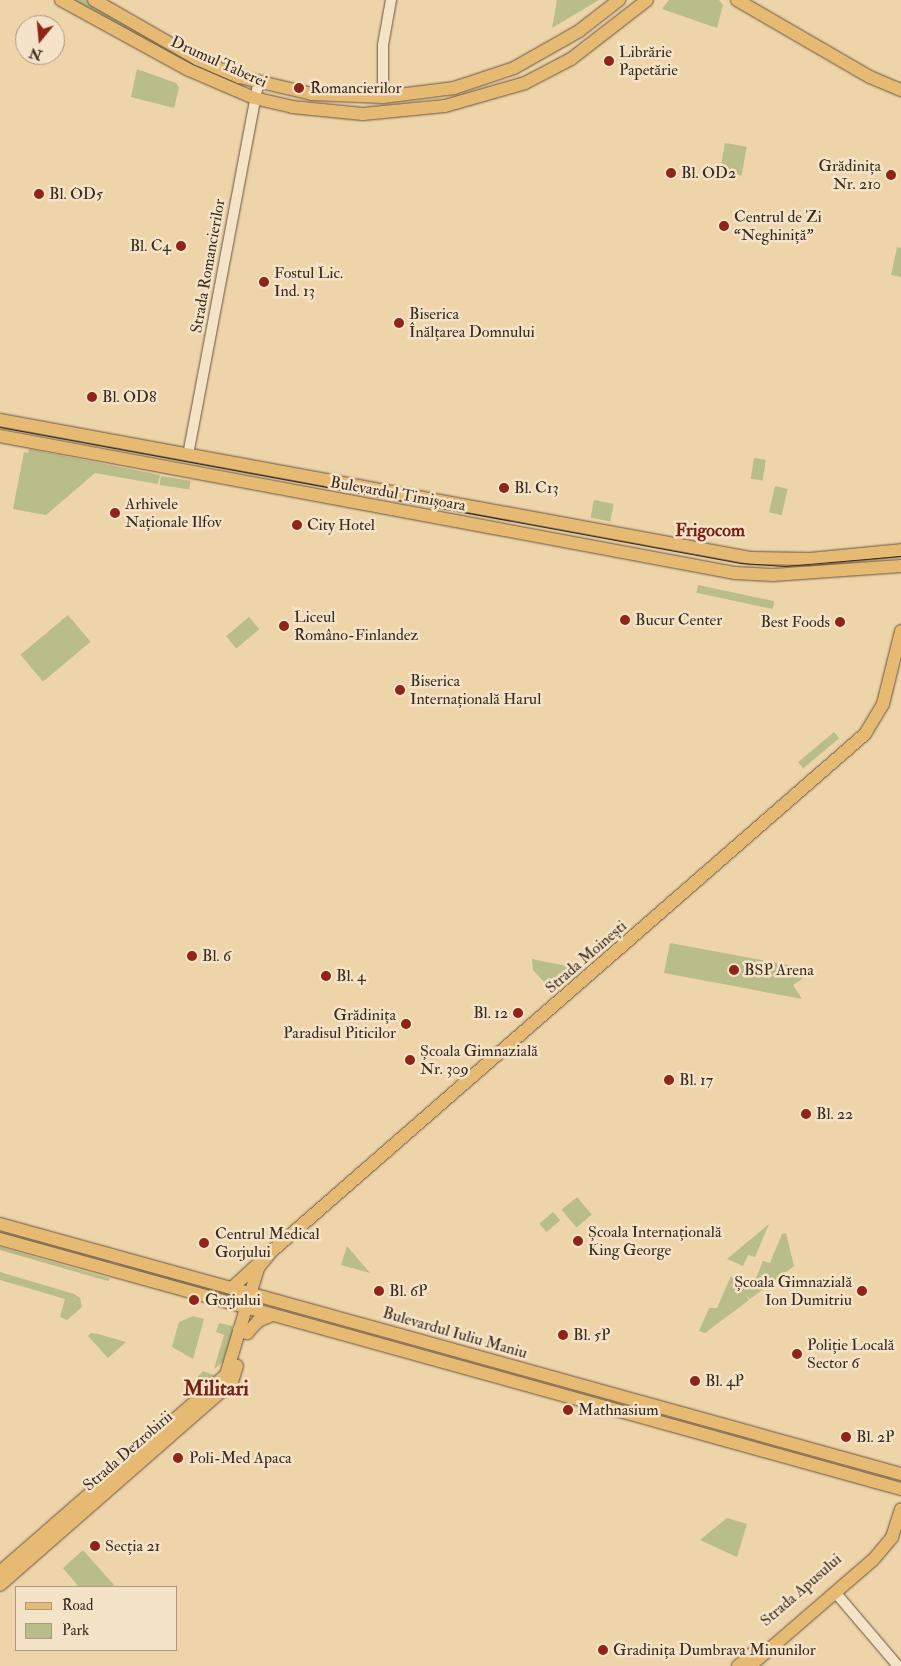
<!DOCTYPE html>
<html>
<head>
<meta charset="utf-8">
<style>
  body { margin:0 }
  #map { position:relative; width:901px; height:1666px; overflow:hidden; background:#eed4a9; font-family:"IM FELL Double Pica",serif }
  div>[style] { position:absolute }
  .green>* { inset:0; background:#b8bd89; transform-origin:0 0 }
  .roads { filter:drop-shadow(0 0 1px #675543) drop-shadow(0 0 1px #675543) }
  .minor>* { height:10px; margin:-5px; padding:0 5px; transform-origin:5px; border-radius:5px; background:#f4e3c7 }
  .major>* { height:12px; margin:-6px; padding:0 6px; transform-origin:6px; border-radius:6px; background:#e7ba74 }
  .tram>* { height:1px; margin:-0.5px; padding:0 0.5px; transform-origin:0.5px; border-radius:0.5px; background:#3a2b21 }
  .dots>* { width:14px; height:14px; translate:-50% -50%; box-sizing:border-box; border:2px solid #f4e3c7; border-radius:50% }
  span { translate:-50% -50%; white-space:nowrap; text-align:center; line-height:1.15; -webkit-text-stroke:5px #f4e3c7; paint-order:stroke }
  .poi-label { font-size:16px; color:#3a2b21 }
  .left { translate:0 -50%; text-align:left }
  .right { translate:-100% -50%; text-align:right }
  .street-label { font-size:16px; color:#3a2b21 }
  .neighbourhood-label { font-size:18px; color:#7a1f14; font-weight:700 }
  .district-label { font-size:21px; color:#7a1f14; font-weight:700 }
  .legend { position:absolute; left:15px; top:1586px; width:162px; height:65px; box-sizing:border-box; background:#f4e3c7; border:1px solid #aa9985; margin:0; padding:6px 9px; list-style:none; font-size:15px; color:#3a2b21 }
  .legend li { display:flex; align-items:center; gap:10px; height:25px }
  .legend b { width:25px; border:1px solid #aa9985 }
  .north { position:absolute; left:15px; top:15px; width:50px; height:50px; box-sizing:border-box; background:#f4e3c7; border:1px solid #aa9985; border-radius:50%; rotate:197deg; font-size:14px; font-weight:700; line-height:20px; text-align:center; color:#3a2b21 }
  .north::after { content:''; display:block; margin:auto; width:18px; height:22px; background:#8f2418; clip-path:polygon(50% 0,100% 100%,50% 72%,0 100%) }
</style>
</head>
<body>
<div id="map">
  <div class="green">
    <div style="clip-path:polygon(70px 0,86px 0,176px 50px,178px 58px)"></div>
    <div style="clip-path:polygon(557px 0,599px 0,552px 28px)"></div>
    <div style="clip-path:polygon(669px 0,719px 0,723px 5px,717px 28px,662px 9px)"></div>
    <div style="clip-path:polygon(137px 69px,176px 83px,179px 88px,174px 108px,131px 97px)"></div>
    <div style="left:725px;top:143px;width:22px;height:29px;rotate:10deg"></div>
    <div style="clip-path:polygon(897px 247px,901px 248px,901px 277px,891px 275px)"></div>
    <div style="clip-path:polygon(29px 449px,160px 475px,158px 484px,95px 473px,46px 515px,13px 509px,24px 452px,28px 453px)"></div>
    <div style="left:754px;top:458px;width:12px;height:21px;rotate:9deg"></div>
    <div style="left:161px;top:476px;width:30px;height:9px;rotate:9deg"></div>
    <div style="left:775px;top:486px;width:13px;height:27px;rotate:13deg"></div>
    <div style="left:594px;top:500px;width:20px;height:18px;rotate:11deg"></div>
    <div style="left:698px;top:585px;width:78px;height:8px;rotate:12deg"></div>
    <div style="left:68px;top:615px;width:35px;height:62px;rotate:50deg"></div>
    <div style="left:249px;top:617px;width:16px;height:30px;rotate:50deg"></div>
    <div style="left:834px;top:732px;width:8px;height:47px;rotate:50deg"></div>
    <div style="clip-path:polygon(670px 943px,804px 968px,802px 979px,793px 985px,802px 999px,664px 973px)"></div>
    <div style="clip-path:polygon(532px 959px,582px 969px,554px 993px,533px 970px)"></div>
    <div style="left:577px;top:1197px;width:23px;height:20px;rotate:50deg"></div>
    <div style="left:553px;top:1212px;width:11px;height:18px;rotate:49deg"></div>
    <div style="clip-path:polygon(769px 1224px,755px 1257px,748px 1255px,743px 1266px,727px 1259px)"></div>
    <div style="left:0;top:1231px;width:114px;height:4px;rotate:15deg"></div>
    <div style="clip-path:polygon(786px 1233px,794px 1266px,750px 1299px,745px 1294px,749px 1300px,705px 1333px,699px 1331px,709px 1308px,717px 1308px,731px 1276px,737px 1283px,739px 1280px,753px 1285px,763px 1261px,770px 1263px,782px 1234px)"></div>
    <div style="clip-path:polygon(347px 1246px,370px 1273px,341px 1265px)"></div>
    <div style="left:0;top:1247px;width:114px;height:3px;rotate:16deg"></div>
    <div style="left:121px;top:1262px;width:116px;height:5px;rotate:16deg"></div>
    <div style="clip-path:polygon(0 1272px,74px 1294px,80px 1298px,82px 1307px,67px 1320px,60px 1317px,65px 1299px,0 1280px)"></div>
    <div style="clip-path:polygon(193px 1316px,204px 1319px,193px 1359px,172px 1347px,179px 1322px)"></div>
    <div style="clip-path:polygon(219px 1323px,232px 1326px,232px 1333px,223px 1362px,214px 1369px,224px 1335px,216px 1332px)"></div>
    <div style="clip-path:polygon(91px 1333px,98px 1334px,126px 1342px,108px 1358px,88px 1336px)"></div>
    <div style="clip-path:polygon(203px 1371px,214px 1375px,212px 1380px,192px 1398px,185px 1391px)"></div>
    <div style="clip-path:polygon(727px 1518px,747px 1524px,737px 1557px,700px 1540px)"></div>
    <div style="clip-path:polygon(83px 1550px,114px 1585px,112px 1587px,79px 1587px,63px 1568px)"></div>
  </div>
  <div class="roads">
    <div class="minor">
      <div style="left:383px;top:97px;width:52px;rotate:-90deg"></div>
      <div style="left:383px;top:45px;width:46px;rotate:-79.9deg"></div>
      <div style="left:188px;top:455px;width:379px;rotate:-79.3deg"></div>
      <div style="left:835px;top:1592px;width:97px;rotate:49.6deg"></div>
    </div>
    <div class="major">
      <div style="left:61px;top:0;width:146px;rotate:28.7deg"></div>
      <div style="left:189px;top:70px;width:71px;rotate:23.3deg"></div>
      <div style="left:254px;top:98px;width:39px;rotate:13deg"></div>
      <div style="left:292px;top:107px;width:71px;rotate:5.6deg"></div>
      <div style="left:363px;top:114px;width:82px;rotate:-5.6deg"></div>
      <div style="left:445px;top:106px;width:83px;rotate:-16deg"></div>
      <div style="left:525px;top:83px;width:52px;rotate:-27.6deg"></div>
      <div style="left:571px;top:59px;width:96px;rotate:-37.8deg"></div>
      <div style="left:94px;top:0;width:119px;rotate:29.8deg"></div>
      <div style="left:197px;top:59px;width:46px;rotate:23.2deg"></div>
      <div style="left:239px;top:77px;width:75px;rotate:13.1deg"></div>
      <div style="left:312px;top:94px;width:71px;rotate:2.4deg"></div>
      <div style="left:383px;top:97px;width:72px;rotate:-7.2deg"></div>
      <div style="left:454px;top:88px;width:63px;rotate:-18.4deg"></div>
      <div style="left:514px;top:68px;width:75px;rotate:-29.6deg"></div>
      <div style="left:579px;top:31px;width:51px;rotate:-37.8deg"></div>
      <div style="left:737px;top:0;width:154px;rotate:30.1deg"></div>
      <div style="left:870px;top:77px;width:34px;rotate:23deg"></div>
      <div style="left:0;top:420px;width:764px;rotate:10.41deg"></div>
      <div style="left:751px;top:558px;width:59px;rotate:1deg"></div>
      <div style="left:810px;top:559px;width:91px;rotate:-5.6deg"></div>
      <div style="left:0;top:436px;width:748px;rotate:10.56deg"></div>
      <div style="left:735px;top:573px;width:38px;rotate:3deg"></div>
      <div style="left:773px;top:575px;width:128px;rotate:-4deg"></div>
      <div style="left:0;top:1224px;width:935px;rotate:15.51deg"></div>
      <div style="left:0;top:1239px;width:935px;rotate:15.51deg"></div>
      <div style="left:232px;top:1288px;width:37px;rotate:-43deg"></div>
      <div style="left:239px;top:1330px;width:9px;rotate:21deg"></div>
      <div style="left:247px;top:1333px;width:16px;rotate:-47deg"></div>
      <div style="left:258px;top:1321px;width:15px;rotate:-23deg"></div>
      <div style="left:0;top:1572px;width:300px;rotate:-41.1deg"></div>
      <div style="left:226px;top:1375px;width:112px;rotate:-73.3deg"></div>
      <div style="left:258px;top:1268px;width:22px;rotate:-51deg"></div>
      <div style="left:272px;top:1251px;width:787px;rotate:-41.08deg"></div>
      <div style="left:865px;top:734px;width:35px;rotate:-59deg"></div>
      <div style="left:883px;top:704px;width:75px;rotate:-76.1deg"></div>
      <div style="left:0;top:1585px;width:308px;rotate:-41.2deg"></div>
      <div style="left:232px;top:1382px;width:17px;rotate:-73deg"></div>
      <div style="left:738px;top:1666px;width:21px;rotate:-41deg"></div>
      <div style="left:750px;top:1666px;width:162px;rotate:-40.8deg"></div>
      <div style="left:873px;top:1560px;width:30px;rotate:-50deg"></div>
      <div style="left:892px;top:1537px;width:29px;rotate:-72deg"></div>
    </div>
  </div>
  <div class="tram">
    <div style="left:0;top:427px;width:753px;rotate:10.4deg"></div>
    <div style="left:741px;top:563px;width:44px;rotate:3.9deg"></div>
    <div style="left:785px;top:566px;width:116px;rotate:-4.9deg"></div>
  </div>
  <div class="dots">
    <div style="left:609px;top:61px;background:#8f2418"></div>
    <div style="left:299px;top:88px;background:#8f2418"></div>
    <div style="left:671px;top:173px;background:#8f2418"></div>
    <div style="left:891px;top:175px;background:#8f2418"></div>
    <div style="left:39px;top:194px;background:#8f2418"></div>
    <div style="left:724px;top:226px;background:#8f2418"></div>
    <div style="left:181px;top:246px;background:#8f2418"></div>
    <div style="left:264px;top:282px;background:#8f2418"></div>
    <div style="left:399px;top:323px;background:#8f2418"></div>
    <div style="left:92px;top:397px;background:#8f2418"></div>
    <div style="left:504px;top:488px;background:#8f2418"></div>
    <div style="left:115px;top:513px;background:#8f2418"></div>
    <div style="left:297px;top:525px;background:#8f2418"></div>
    <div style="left:625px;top:620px;background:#8f2418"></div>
    <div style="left:840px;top:622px;background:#8f2418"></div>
    <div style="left:284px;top:626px;background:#8f2418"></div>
    <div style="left:400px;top:690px;background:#8f2418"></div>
    <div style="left:192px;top:956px;background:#8f2418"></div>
    <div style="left:734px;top:970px;background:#8f2418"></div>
    <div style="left:326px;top:976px;background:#8f2418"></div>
    <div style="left:518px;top:1013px;background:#8f2418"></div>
    <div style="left:406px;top:1024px;background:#8f2418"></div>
    <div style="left:410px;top:1060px;background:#8f2418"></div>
    <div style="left:669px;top:1080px;background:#8f2418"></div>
    <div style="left:806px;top:1114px;background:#8f2418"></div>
    <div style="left:578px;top:1241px;background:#8f2418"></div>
    <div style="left:204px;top:1243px;background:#8f2418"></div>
    <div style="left:379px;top:1291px;background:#8f2418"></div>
    <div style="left:862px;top:1291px;background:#8f2418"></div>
    <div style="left:194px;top:1300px;background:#8f2418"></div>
    <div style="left:563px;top:1335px;background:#8f2418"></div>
    <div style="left:797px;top:1354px;background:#8f2418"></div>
    <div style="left:695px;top:1381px;background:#8f2418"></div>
    <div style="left:568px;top:1410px;background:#8f2418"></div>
    <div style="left:846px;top:1437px;background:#8f2418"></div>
    <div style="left:178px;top:1458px;background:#8f2418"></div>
    <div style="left:95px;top:1546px;background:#8f2418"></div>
    <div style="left:603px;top:1650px;background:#8f2418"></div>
  </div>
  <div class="poi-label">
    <span class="left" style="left:619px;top:61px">Librărie<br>Papetărie</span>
    <span class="left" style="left:310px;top:88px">Romancierilor</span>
    <span class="right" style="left:881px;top:175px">Grădinița<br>Nr. 210</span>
    <span class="left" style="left:681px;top:173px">Bl. OD2</span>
    <span class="left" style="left:49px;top:194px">Bl. OD5</span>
    <span class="left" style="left:734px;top:226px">Centrul de Zi<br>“Neghiniţă”</span>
    <span class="right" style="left:171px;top:246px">Bl. C4</span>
    <span class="left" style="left:274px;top:282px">Fostul Lic.<br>Ind. 13</span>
    <span class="left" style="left:409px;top:323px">Biserica<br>Înălțarea Domnului</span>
    <span class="left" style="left:102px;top:397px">Bl. OD8</span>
    <span class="left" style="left:514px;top:488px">Bl. C13</span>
    <span class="left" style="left:125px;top:513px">Arhivele<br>Naționale Ilfov</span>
    <span class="left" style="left:307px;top:525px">City Hotel</span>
    <span class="left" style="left:294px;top:626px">Liceul<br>Româno-Finlandez</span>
    <span class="left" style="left:635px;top:620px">Bucur Center</span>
    <span class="right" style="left:830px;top:622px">Best Foods</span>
    <span class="left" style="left:410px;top:690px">Biserica<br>Internațională Harul</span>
    <span class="left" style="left:202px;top:956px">Bl. 6</span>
    <span class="left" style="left:744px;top:970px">BSP Arena</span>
    <span class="left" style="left:336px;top:976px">Bl. 4</span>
    <span class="right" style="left:508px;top:1013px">Bl. 12</span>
    <span class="right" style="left:396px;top:1024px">Grădinița<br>Paradisul Piticilor</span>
    <span class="left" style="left:420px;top:1060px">Școala Gimnazială<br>Nr. 309</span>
    <span class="left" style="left:679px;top:1080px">Bl. 17</span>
    <span class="left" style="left:816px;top:1114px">Bl. 22</span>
    <span class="left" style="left:588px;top:1241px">Școala Internațională<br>King George</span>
    <span class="left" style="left:215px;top:1243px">Centrul Medical<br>Gorjului</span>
    <span class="right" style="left:852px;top:1291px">Școala Gimnazială<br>Ion Dumitriu</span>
    <span class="left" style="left:389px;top:1291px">Bl. 6P</span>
    <span class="left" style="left:205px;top:1300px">Gorjului</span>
    <span class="left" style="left:573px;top:1335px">Bl. 5P</span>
    <span class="left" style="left:807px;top:1354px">Poliție Locală<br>Sector 6</span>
    <span class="left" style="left:705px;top:1381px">Bl. 4P</span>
    <span class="left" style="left:578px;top:1410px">Mathnasium</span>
    <span class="left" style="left:856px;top:1437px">Bl. 2P</span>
    <span class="left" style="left:189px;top:1458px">Poli-Med Apaca</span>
    <span class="left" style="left:105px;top:1546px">Secția 21</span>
    <span class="left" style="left:613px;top:1650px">Gradinița Dumbrava Minunilor</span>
  </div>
  <div class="street-label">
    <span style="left:219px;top:62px;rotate:24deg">Drumul Taberei</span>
    <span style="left:208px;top:266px;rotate:-80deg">Strada Romancierilor</span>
    <span style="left:398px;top:494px;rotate:10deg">Bulevardul Timișoara</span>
    <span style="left:586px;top:957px;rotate:-41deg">Strada Moinești</span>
    <span style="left:455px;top:1333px;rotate:16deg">Bulevardul Iuliu Maniu</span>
    <span style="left:128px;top:1451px;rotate:-41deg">Strada Dezrobirii</span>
    <span style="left:801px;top:1590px;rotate:-41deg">Strada Apusului</span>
  </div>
  <div class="neighbourhood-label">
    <span style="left:710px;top:531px">Frigocom</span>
  </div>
  <div class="district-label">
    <span style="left:216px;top:1389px">Militari</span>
  </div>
  <ul class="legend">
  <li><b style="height:6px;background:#e7ba74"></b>Road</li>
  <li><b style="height:14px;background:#b8bd89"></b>Park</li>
  </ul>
  <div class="north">N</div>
</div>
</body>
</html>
